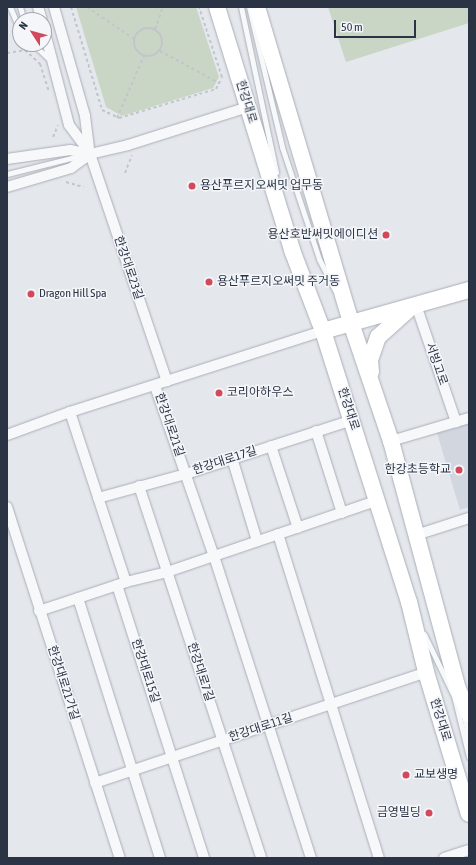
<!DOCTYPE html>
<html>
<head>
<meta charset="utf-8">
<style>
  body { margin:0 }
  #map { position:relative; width:476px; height:865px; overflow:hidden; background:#e4e7ec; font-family:"Asap Condensed","Noto Sans KR",sans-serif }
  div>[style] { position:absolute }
  .built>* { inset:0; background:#d2d6de }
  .green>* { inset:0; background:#c9d6c5 }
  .path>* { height:2px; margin-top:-1px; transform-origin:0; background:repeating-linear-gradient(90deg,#c2c5cb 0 3px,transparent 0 6px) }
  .path>.ring { margin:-1px; padding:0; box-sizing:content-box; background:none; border:2px solid #c2c5cb; border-radius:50% }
  .roads { filter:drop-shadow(0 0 1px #a9aeb7) drop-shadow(0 0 1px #a9aeb7) }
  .service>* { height:5px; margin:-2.5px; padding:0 2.5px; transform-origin:2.5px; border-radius:2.5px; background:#f7f8fa }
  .minor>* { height:10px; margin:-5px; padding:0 5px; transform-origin:5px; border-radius:5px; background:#f7f8fa }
  .primary>* { height:16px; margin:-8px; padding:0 8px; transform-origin:8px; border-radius:8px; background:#fff }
  .dots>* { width:11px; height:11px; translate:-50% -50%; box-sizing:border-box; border:2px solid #f4f6f9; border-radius:50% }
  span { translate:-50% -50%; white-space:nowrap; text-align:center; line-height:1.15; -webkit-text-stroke:3px #f4f6f9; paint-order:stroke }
  .street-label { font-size:12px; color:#2b3445 }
  .poi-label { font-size:12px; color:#2b3445 }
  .left { translate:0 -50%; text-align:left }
  .right { translate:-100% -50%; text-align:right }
  .frame { position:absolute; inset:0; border:8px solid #2b3445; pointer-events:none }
  .north { position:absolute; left:12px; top:12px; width:40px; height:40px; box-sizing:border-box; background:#f4f6f9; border:1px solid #a4a8b1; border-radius:50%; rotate:306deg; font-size:11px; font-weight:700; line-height:16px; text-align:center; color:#2b3445 }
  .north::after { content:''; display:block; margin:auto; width:14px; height:18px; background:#d1495b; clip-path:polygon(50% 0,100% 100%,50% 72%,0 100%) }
  .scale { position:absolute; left:334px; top:20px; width:82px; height:18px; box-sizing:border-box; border:2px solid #2b3445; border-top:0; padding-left:5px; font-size:12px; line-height:14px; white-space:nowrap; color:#2b3445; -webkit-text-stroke:3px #f4f6f9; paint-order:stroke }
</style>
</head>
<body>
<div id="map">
  <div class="built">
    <div style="clip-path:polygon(469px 423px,469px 507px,460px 510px,437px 433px)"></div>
  </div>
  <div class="green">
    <div style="clip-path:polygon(76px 7px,196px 7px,219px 77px,213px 88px,122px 116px,106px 107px)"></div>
    <div style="clip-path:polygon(328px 7px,469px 7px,469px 23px,346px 62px)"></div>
  </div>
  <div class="path">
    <div style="left:71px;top:7px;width:108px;rotate:73.2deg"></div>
    <div style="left:102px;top:110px;width:19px;rotate:25deg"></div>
    <div style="left:119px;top:118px;width:101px;rotate:-16.6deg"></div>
    <div style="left:216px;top:89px;width:13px;rotate:-63deg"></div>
    <div style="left:222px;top:77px;width:74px;rotate:-108.2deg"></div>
    <div style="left:87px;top:7px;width:57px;rotate:34.2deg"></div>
    <div class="ring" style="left:134px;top:28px;width:26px;height:26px"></div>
    <div style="left:155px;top:29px;width:23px;rotate:-70deg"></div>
    <div style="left:160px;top:51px;width:67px;rotate:28.5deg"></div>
    <div style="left:7px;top:53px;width:18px;rotate:-9deg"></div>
    <div style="left:25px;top:50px;width:21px;rotate:43deg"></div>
    <div style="left:40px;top:64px;width:29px;rotate:72deg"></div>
    <div style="left:117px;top:118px;width:68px;rotate:-66.5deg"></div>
    <div style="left:53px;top:137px;width:13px;rotate:-67deg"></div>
    <div style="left:125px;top:173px;width:19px;rotate:-69deg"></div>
    <div style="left:66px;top:182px;width:18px;rotate:16deg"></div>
  </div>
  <div class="roads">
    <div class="service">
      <div style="left:10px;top:7px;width:26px;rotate:67deg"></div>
      <div style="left:20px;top:7px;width:14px;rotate:73deg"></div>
      <div style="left:241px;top:7px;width:169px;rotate:78deg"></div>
      <div style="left:249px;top:7px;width:144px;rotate:76.7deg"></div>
      <div style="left:282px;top:147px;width:118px;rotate:71.7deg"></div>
      <div style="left:319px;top:259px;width:34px;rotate:63deg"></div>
      <div style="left:33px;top:44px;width:25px;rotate:43deg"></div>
      <div style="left:7px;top:174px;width:78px;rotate:-14deg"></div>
      <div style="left:424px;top:634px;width:69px;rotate:64.2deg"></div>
      <div style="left:454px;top:696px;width:63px;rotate:76.2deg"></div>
      <div style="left:464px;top:715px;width:25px;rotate:79deg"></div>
    </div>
    <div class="minor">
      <div style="left:38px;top:7px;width:14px;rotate:73deg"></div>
      <div style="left:54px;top:7px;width:113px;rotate:74.1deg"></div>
      <div style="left:85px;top:116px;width:38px;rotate:83deg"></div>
      <div style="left:90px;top:154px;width:240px;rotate:71.3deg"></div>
      <div style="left:44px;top:29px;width:99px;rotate:75.4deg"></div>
      <div style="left:69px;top:125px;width:34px;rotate:53deg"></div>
      <div style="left:7px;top:159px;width:64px;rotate:-8.1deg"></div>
      <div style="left:70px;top:150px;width:20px;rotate:11deg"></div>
      <div style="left:90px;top:154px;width:39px;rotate:-13deg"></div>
      <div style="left:128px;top:145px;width:126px;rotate:-17.6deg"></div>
      <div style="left:7px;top:187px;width:67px;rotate:-16.5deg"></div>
      <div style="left:71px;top:168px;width:24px;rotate:-36deg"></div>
      <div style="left:416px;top:305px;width:124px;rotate:71.1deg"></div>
      <div style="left:155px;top:386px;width:180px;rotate:70.9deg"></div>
      <div style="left:214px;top:556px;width:317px;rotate:72.2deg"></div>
      <div style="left:70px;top:412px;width:179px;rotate:71.8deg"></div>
      <div style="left:316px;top:431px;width:86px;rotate:72.4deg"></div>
      <div style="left:7px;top:435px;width:67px;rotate:-20.1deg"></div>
      <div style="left:70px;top:412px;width:266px;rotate:-17.8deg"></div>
      <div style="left:391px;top:441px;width:81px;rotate:-16.4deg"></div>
      <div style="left:271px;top:446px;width:86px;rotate:71.8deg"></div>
      <div style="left:232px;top:458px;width:87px;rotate:73.2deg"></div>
      <div style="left:139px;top:486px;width:391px;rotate:71.8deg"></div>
      <div style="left:98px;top:498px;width:91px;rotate:-15.3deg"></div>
      <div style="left:186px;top:474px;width:175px;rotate:-18deg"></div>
      <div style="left:7px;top:507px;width:369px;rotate:72.2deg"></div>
      <div style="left:278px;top:534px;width:339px;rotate:72.7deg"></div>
      <div style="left:416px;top:535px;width:56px;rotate:-17.8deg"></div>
      <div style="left:117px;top:585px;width:287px;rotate:72.3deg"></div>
      <div style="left:78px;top:598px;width:273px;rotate:72.5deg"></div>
      <div style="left:39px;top:611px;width:92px;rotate:-18.4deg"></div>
      <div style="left:126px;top:582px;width:42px;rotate:-13.7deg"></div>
      <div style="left:167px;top:572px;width:221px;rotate:-18.8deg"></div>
      <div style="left:95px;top:783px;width:349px;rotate:-18.5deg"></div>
      <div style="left:444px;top:858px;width:26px;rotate:-18deg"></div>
    </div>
    <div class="primary">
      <div style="left:217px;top:7px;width:254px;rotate:72.8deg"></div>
      <div style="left:292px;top:250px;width:87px;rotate:69.1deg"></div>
      <div style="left:323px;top:331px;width:284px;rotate:72.4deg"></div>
      <div style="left:409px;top:602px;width:72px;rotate:76.3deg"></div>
      <div style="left:426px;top:672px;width:148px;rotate:73.2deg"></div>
      <div style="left:257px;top:7px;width:330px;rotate:73.4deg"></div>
      <div style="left:351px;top:323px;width:125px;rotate:71.3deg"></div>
      <div style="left:391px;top:441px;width:257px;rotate:74.9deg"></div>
      <div style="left:458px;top:689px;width:27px;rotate:66deg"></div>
      <div style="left:323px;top:331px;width:152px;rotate:-15.7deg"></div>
      <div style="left:371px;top:372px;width:12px;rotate:-95deg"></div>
      <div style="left:370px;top:360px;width:24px;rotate:-71deg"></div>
      <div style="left:378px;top:337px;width:40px;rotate:-42deg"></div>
    </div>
  </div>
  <div class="dots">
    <div style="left:192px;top:186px;background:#d1495b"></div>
    <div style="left:386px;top:235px;background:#d1495b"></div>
    <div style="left:209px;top:282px;background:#d1495b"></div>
    <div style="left:31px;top:294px;background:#d1495b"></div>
    <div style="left:219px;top:393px;background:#d1495b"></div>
    <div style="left:459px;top:470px;background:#d1495b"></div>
    <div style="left:406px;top:775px;background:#d1495b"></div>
    <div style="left:429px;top:813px;background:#d1495b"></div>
  </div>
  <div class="street-label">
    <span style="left:246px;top:102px;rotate:73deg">한강대로</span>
    <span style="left:128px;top:268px;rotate:71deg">한강대로23길</span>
    <span style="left:436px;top:364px;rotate:71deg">서빙고로</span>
    <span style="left:348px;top:409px;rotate:72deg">한강대로</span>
    <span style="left:169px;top:425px;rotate:71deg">한강대로21길</span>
    <span style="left:225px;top:461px;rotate:-18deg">한강대로17길</span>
    <span style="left:145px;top:671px;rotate:72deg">한강대로15길</span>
    <span style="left:200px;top:672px;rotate:72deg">한강대로7길</span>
    <span style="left:63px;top:683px;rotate:72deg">한강대로21가길</span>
    <span style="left:440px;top:720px;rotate:73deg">한강대로</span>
    <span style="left:261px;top:728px;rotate:-18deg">한강대로11길</span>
  </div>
  <div class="poi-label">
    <span class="left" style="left:200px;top:186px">용산푸르지오써밋 업무동</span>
    <span class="right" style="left:378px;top:235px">용산호반써밋에이디션</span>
    <span class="left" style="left:217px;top:282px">용산푸르지오써밋 주거동</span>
    <span class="left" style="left:39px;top:294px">Dragon Hill Spa</span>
    <span class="left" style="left:227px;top:393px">코리아하우스</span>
    <span class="right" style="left:451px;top:470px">한강초등학교</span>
    <span class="left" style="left:414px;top:775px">교보생명</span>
    <span class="right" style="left:421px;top:813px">금영빌딩</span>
  </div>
  <div class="frame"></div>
  <div class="north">N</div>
  <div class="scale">50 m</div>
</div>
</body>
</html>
